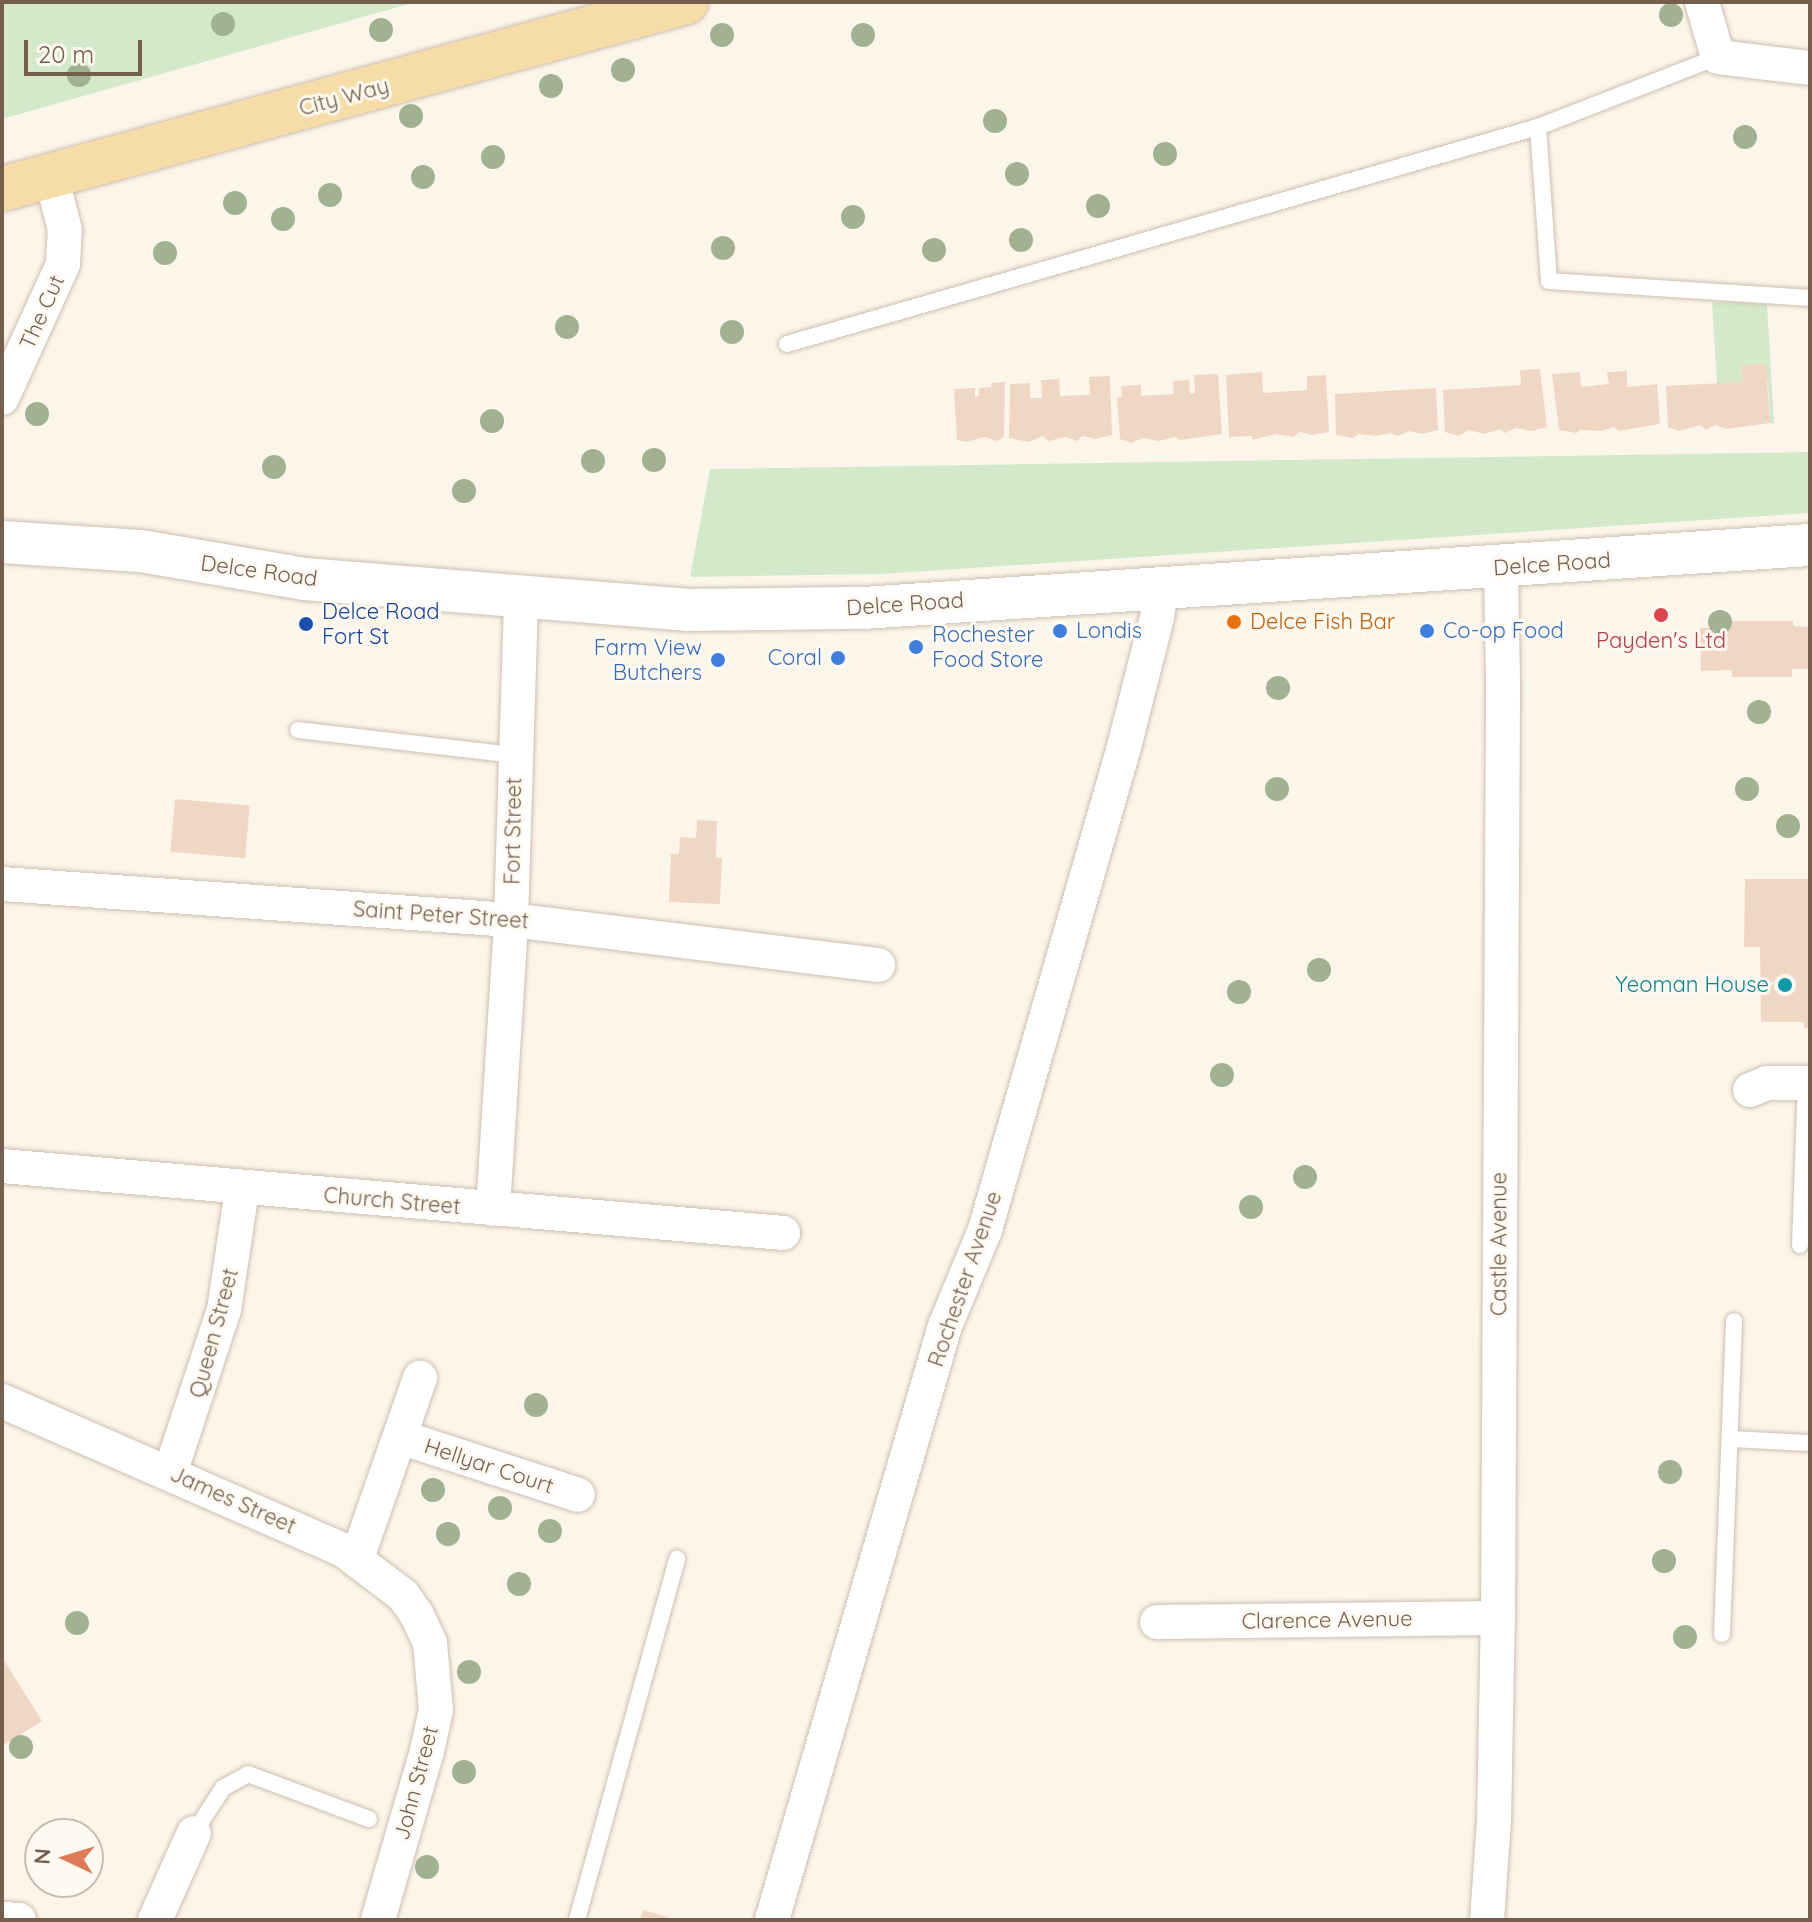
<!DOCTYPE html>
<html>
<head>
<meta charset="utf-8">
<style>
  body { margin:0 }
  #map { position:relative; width:1812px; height:1922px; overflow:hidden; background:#fcf6ea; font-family:Quicksand,sans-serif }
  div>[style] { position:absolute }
  .green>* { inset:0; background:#d4e9c9 }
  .building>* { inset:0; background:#f0d7c3; transform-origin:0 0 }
  .roads { filter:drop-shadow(0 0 2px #cebeb0) drop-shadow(0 0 2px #cebeb0) }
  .service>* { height:16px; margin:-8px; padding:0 8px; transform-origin:8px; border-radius:8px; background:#fff }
  .minor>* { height:34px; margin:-17px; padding:0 17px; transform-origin:17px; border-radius:17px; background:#fff }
  .tertiary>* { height:42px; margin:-21px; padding:0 21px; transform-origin:21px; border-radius:21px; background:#fff }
  .primary>* { height:44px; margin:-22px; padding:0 22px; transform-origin:22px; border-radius:22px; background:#f6dca7 }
  .trees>* { width:24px; height:24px; margin:-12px; border-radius:50%; background:#a0b290 }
  .dots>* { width:22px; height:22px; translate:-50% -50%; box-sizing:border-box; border:4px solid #fefaf1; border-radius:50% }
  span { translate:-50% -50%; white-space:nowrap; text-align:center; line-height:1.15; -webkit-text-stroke:6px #fefaf1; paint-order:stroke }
  .street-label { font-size:22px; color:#765e4e }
  .transit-label { font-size:22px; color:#164399 }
  .left { translate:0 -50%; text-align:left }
  .food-label { font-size:22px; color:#c56008 }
  .shop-label { font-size:22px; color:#366cbe }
  .right { translate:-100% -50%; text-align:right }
  .health-label { font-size:22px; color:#be3a42 }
  .culture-label { font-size:22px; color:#0d838f }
  .frame { position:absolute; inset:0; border:4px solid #765e4e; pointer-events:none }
  .north { position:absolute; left:24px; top:1818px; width:80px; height:80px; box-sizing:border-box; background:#fefaf1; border:2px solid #c8bcb0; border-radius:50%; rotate:274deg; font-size:22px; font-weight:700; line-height:32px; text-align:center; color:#765e4e }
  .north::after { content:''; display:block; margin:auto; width:28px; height:36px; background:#de7c57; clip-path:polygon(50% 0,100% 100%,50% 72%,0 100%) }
  .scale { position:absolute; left:24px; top:40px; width:118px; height:36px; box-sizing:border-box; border:4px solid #765e4e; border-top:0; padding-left:10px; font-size:24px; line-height:28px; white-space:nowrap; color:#765e4e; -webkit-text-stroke:6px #fefaf1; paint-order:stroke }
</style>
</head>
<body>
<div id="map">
  <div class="green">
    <div style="clip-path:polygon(2px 2px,416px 2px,2px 119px)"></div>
    <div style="clip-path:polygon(1712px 302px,1767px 304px,1774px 424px,1770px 423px,1768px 382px,1741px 365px,1742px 382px,1717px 384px)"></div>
    <div style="clip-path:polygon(1810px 452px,1810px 513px,881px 574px,690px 577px,710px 469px)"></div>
  </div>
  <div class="building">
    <div style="clip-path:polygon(1766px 364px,1770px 423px,1727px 429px,1715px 425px,1706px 430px,1700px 425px,1679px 431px,1668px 427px,1666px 386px,1742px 382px,1741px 365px)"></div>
    <div style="clip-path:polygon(1540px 369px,1547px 427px,1531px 431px,1516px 428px,1505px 433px,1500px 429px,1484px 434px,1469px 430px,1458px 436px,1445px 432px,1443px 390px,1521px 385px,1520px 370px)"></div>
    <div style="clip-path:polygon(1627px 371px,1627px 387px,1657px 384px,1660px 424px,1619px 431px,1614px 427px,1602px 431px,1580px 430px,1577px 433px,1559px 430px,1552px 374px,1580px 372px,1581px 387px,1609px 384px,1607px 372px)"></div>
    <div style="clip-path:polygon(1262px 372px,1263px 393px,1307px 390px,1307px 376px,1326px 375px,1329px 432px,1312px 435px,1300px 432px,1293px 437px,1276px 434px,1252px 440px,1252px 436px,1229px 437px,1226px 375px)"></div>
    <div style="clip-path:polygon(1218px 374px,1222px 434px,1181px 440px,1175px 437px,1159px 441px,1143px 438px,1131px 443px,1120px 439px,1117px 397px,1122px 397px,1121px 386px,1141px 385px,1141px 396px,1174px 394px,1173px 381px,1189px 380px,1190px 394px,1195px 393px,1194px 375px)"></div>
    <div style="clip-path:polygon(1110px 376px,1112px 435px,1095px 439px,1083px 436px,1077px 441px,1066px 437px,1048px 441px,1043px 436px,1029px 442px,1009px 438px,1010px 384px,1030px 383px,1030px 398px,1042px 398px,1041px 380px,1059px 379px,1060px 396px,1090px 395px,1089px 377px)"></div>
    <div style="clip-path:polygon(1005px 382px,1004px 437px,997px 441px,984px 437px,968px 442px,957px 440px,954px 389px,975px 388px,975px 397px,979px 396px,979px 388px,991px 387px,992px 396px,991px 383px)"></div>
    <div style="clip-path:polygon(1436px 388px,1438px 430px,1422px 434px,1410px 431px,1397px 436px,1391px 433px,1375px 436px,1358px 434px,1353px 438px,1336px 435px,1335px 394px)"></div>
    <div style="clip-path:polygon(1729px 621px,1793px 621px,1793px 626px,1810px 627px,1810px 669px,1792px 669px,1792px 677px,1732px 677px,1732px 670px,1701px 671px,1700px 628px,1729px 628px)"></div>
    <div style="left:175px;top:799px;width:75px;height:53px;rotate:5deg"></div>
    <div style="clip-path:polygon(697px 820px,717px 821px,716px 858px,722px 858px,720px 904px,669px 902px,671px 854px,679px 854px,680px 837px,696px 838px)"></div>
    <div style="clip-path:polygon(1745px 879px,1810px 879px,1810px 1028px,1804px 1028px,1804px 1022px,1761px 1022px,1760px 947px,1744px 947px)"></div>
    <div style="clip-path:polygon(2px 1657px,42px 1721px,2px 1746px)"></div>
    <div style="clip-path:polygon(643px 1910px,673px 1919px,673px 1920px,640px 1920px)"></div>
  </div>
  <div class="roads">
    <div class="service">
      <div style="left:1538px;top:127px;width:154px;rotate:85.9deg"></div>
      <div style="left:1549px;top:281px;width:262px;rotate:3.7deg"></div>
      <div style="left:787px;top:344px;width:782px;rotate:-16.12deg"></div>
      <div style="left:1538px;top:127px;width:193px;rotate:-21.3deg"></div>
      <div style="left:298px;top:730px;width:217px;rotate:6.6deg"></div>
      <div style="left:1800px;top:1245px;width:162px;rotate:-87.9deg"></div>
      <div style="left:1730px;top:1439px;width:80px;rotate:2.9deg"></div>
      <div style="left:1722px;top:1634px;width:313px;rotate:-87.8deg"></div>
      <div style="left:194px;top:1833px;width:54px;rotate:-57.2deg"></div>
      <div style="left:223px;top:1788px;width:29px;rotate:-29deg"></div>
      <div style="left:248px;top:1774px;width:129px;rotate:20.4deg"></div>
      <div style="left:577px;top:1920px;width:375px;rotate:-74.5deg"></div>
    </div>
    <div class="minor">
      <div style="left:1702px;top:2px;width:57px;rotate:73.8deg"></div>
      <div style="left:1718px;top:57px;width:93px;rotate:6.8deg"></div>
      <div style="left:2px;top:398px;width:147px;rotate:-65.5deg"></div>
      <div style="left:63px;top:264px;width:34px;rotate:-87deg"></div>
      <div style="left:65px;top:230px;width:56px;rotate:-104.5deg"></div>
      <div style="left:2px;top:884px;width:510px;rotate:4.05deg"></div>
      <div style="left:511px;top:920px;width:370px;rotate:7deg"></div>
      <div style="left:1750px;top:1090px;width:18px;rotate:-22deg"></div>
      <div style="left:1767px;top:1083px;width:43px"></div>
      <div style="left:2px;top:1166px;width:784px;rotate:4.9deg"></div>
      <div style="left:493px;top:1209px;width:290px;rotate:-86.4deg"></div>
      <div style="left:511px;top:920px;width:324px;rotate:-88.2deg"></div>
      <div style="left:2px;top:1401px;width:372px;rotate:23.6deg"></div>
      <div style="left:343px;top:1550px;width:75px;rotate:36.9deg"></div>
      <div style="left:403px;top:1595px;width:24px;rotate:55deg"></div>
      <div style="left:417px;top:1615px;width:31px;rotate:65deg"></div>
      <div style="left:430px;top:1643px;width:67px;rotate:84.9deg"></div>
      <div style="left:436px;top:1710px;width:42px;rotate:102.4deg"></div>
      <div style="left:427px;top:1751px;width:176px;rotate:106.2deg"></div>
      <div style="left:400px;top:1437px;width:187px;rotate:18deg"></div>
      <div style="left:170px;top:1473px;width:172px;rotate:-71.7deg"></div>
      <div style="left:224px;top:1310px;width:122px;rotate:-81.5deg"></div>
      <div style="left:357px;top:1558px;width:191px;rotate:-70.7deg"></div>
      <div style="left:1157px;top:1622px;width:341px;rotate:-0.7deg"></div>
      <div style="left:2px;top:1919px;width:17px;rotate:3deg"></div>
      <div style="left:155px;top:1920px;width:95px;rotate:-65.9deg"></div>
      <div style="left:772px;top:1920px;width:619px;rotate:-73.76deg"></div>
      <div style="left:945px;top:1326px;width:104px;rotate:-67.4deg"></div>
      <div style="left:985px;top:1230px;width:503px;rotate:-73.94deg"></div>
      <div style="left:1124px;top:747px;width:133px;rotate:-75.7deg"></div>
      <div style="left:1157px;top:618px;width:29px;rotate:-82deg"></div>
      <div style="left:1487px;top:1920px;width:100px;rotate:-86deg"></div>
      <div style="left:1494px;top:1820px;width:202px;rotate:-88.9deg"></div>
      <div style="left:1498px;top:1618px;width:936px;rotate:-89.69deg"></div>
      <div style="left:1503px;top:682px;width:114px;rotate:-91deg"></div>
    </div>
    <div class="tertiary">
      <div style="left:2px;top:542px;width:139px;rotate:3.7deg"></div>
      <div style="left:141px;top:551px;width:166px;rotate:9.7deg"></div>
      <div style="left:305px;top:579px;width:383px;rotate:4.6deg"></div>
      <div style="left:687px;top:610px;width:176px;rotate:-0.7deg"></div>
      <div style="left:863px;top:608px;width:949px;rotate:-3.81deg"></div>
    </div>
    <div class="primary">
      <div style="left:2px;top:189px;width:709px;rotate:-15.29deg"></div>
    </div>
  </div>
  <div class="trees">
    <div style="left:1671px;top:15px"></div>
    <div style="left:223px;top:24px"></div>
    <div style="left:381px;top:30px"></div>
    <div style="left:722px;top:35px"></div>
    <div style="left:863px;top:35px"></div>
    <div style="left:623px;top:70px"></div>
    <div style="left:79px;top:75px"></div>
    <div style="left:551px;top:86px"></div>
    <div style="left:411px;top:116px"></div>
    <div style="left:995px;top:121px"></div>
    <div style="left:1745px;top:137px"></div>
    <div style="left:1165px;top:154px"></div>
    <div style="left:493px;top:157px"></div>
    <div style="left:1017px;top:174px"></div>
    <div style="left:423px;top:177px"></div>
    <div style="left:330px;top:195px"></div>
    <div style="left:235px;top:203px"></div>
    <div style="left:1098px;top:206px"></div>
    <div style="left:853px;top:217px"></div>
    <div style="left:283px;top:219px"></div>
    <div style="left:1021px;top:240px"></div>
    <div style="left:723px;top:248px"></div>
    <div style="left:934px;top:250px"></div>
    <div style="left:165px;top:253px"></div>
    <div style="left:567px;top:327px"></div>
    <div style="left:732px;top:332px"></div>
    <div style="left:37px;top:414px"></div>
    <div style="left:492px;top:421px"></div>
    <div style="left:654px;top:460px"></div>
    <div style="left:593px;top:461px"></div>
    <div style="left:274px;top:467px"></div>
    <div style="left:464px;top:491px"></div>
    <div style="left:1720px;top:622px"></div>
    <div style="left:1278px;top:688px"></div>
    <div style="left:1759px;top:712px"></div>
    <div style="left:1277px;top:789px"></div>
    <div style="left:1747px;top:789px"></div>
    <div style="left:1788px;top:826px"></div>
    <div style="left:1319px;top:970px"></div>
    <div style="left:1239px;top:992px"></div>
    <div style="left:1222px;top:1075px"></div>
    <div style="left:1305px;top:1177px"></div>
    <div style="left:1251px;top:1207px"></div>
    <div style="left:536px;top:1405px"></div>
    <div style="left:1670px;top:1472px"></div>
    <div style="left:433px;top:1490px"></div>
    <div style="left:500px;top:1508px"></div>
    <div style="left:550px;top:1531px"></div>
    <div style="left:448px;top:1534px"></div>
    <div style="left:1664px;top:1561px"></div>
    <div style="left:519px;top:1584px"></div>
    <div style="left:77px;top:1623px"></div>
    <div style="left:1685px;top:1637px"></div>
    <div style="left:469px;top:1672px"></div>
    <div style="left:21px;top:1747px"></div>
    <div style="left:464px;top:1772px"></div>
    <div style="left:427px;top:1867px"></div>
  </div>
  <div class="dots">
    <div style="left:1661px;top:615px;background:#e0444e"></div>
    <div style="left:1234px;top:622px;background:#e8710a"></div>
    <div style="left:306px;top:624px;background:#1a4fb4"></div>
    <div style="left:1060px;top:631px;background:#3f7fe0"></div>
    <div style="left:1427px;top:631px;background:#3f7fe0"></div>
    <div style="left:916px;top:647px;background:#3f7fe0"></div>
    <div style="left:838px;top:658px;background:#3f7fe0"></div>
    <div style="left:718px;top:660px;background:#3f7fe0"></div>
    <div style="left:1785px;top:985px;background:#0f9aa8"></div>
  </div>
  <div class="street-label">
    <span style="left:344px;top:97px;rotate:-15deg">City Way</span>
    <span style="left:42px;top:312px;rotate:-66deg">The Cut</span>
    <span style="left:1552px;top:564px;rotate:-4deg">Delce Road</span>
    <span style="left:259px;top:571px;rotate:8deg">Delce Road</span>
    <span style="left:905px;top:604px;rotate:-4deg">Delce Road</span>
    <span style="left:513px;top:831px;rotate:-89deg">Fort Street</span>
    <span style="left:441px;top:915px;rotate:4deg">Saint Peter Street</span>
    <span style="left:392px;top:1201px;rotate:5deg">Church Street</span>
    <span style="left:1499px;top:1244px;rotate:-90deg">Castle Avenue</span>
    <span style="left:965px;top:1279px;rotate:-71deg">Rochester Avenue</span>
    <span style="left:214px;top:1333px;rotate:-75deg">Queen Street</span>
    <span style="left:489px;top:1466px;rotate:18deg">Hellyar Court</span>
    <span style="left:233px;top:1500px;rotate:24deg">James Street</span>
    <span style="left:1327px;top:1620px;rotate:-1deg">Clarence Avenue</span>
    <span style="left:416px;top:1783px;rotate:-75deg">John Street</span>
  </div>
  <div class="transit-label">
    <span class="left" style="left:322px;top:624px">Delce Road<br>Fort St</span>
  </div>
  <div class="food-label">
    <span class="left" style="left:1250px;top:622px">Delce Fish Bar</span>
  </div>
  <div class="shop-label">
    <span class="left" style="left:1076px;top:631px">Londis</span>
    <span class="left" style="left:1443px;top:631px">Co-op Food</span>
    <span class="left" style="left:932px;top:647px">Rochester<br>Food Store</span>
    <span class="right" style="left:702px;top:660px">Farm View<br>Butchers</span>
    <span class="right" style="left:822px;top:658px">Coral</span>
  </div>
  <div class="health-label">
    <span style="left:1661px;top:641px">Payden's Ltd</span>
  </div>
  <div class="culture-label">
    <span class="right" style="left:1769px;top:985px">Yeoman House</span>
  </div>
  <div class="frame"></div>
  <div class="north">N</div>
  <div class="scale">20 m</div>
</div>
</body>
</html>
